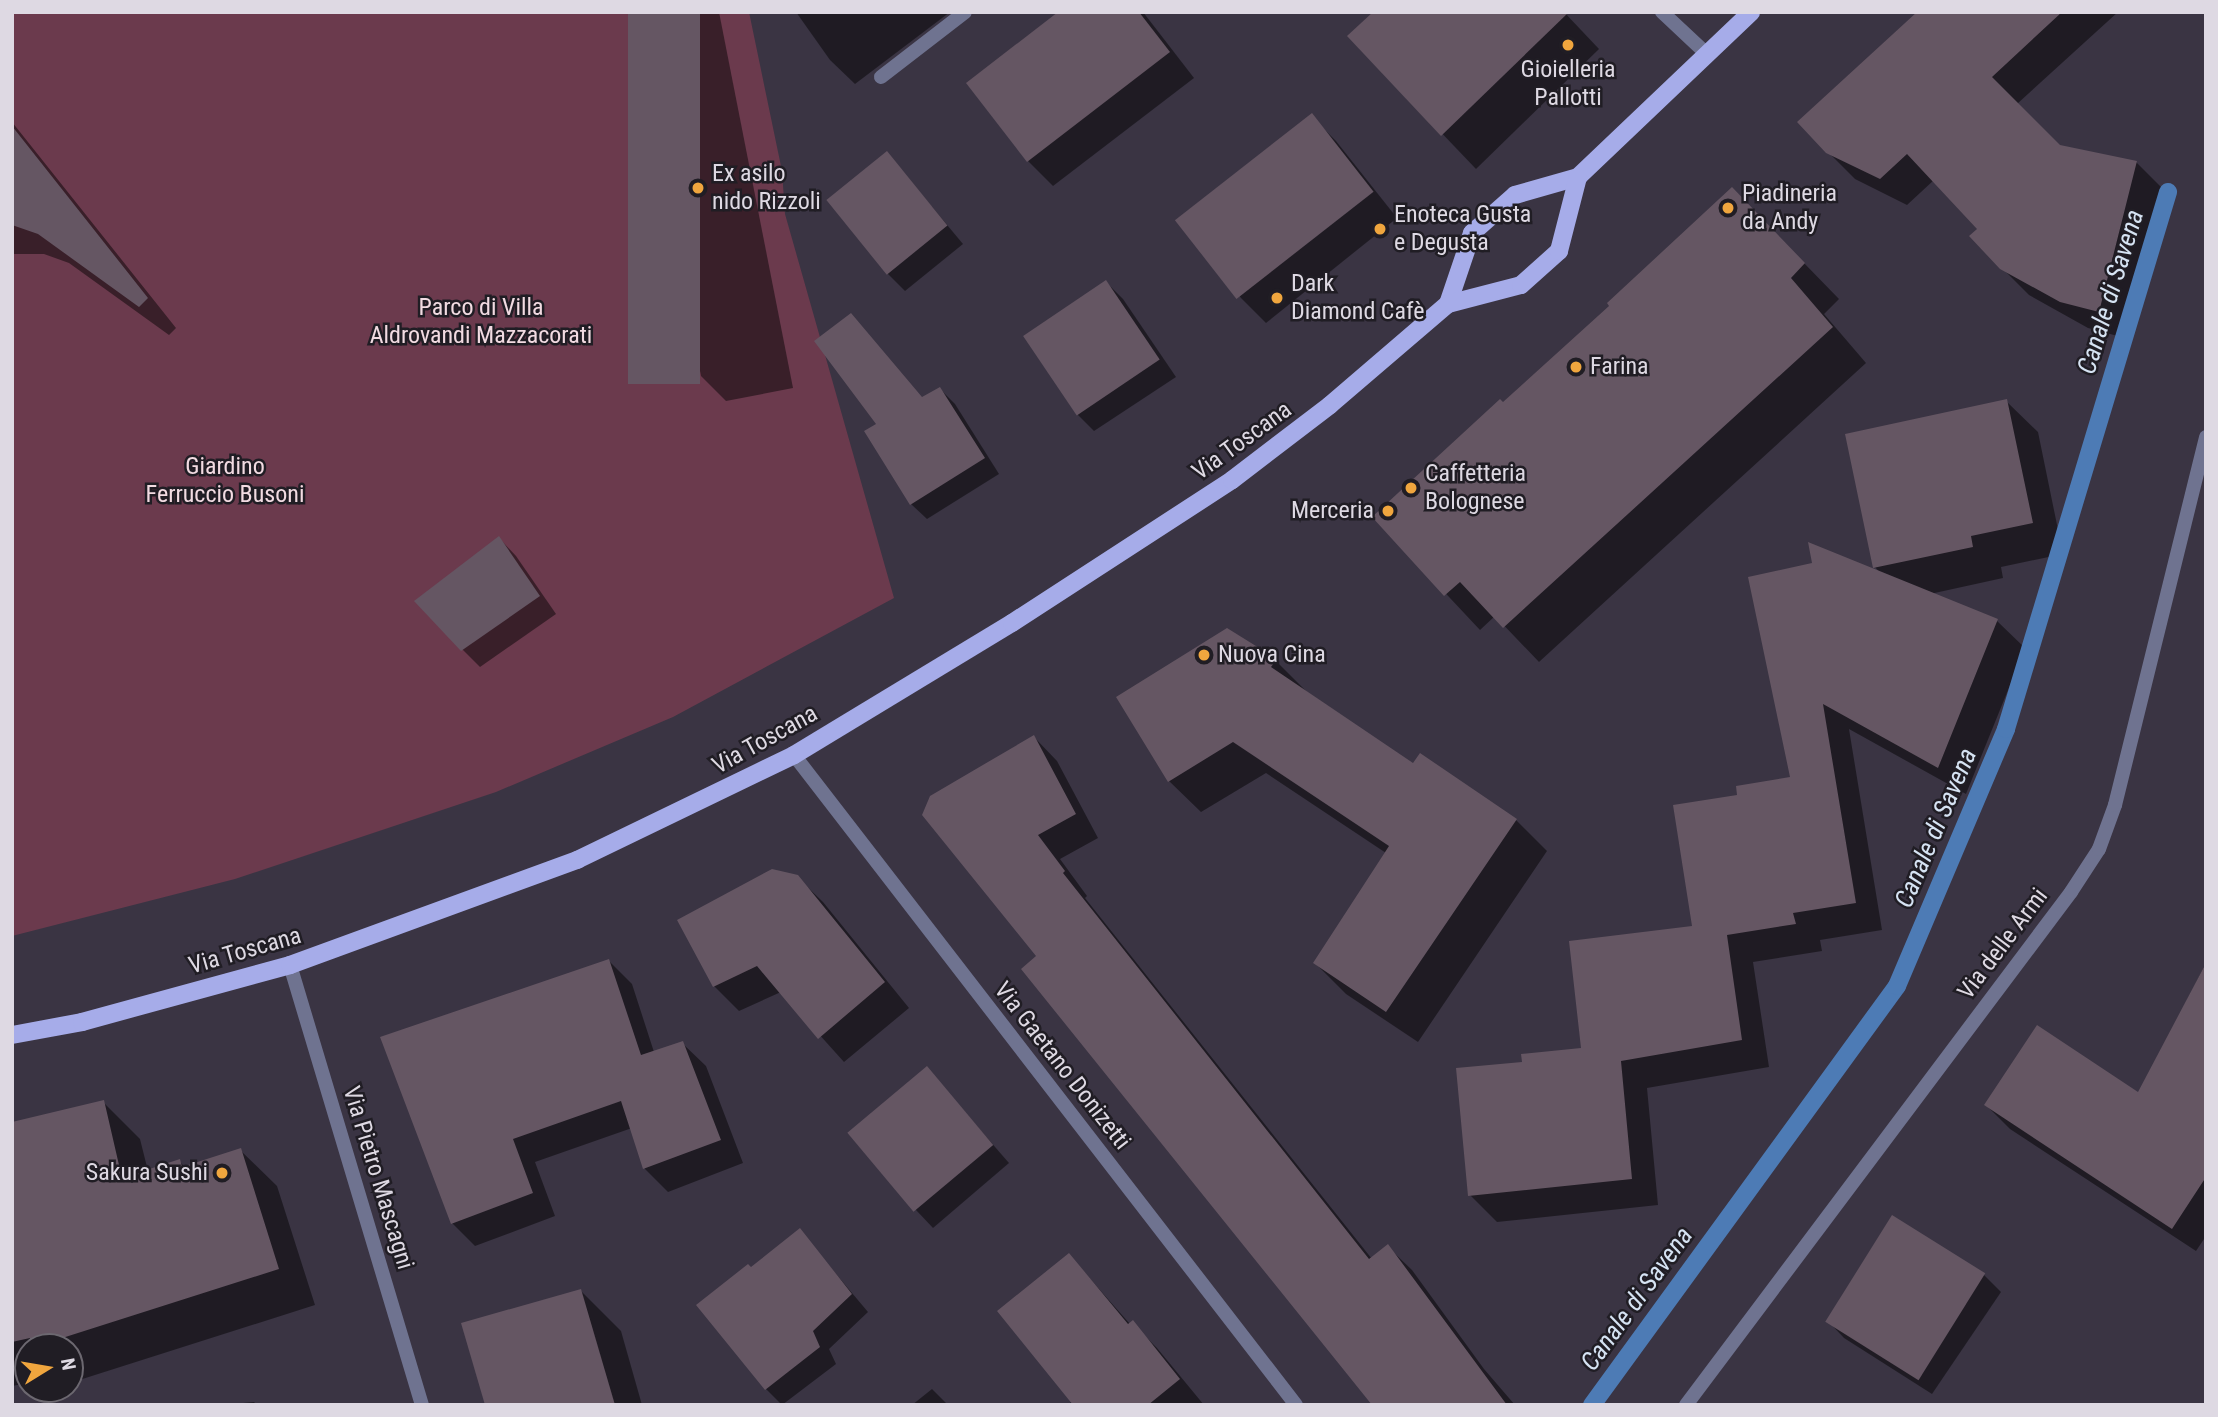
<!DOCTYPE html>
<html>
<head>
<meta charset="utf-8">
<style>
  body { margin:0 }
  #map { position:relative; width:2218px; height:1417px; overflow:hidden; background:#3a3443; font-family:"Roboto Condensed",sans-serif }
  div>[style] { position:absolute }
  .green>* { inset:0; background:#6b3a4d }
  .shadow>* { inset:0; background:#0007 }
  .stream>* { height:18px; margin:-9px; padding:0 9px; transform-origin:9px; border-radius:9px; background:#4d7bb5 }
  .building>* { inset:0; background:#655663; transform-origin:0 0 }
  .street>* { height:14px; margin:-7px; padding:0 7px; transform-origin:7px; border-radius:7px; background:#6f7390 }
  .primary>* { height:18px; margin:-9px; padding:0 9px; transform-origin:9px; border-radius:9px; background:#a6ace9 }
  .dots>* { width:19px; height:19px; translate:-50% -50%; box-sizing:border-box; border:4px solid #201d24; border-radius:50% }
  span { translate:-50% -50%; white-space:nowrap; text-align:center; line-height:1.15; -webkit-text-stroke:5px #201d24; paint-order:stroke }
  .poi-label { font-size:24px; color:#ded9e3 }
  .left { translate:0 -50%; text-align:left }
  .right { translate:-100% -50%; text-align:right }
  .park-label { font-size:24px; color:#f2dbe2 }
  .street-label { font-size:24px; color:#ded9e3 }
  .water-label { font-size:26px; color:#d6e3f3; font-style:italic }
  .frame { position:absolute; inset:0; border:14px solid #ded9e3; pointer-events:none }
  .north { position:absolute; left:14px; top:1333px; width:70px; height:70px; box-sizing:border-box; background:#201d24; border:2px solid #6c6870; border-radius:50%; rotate:79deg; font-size:19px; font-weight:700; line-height:28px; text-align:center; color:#ded9e3 }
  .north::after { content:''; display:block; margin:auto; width:24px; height:32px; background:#f0a63e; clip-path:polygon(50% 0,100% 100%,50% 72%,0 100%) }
</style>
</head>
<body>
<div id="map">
  <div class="green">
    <div style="clip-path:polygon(12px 12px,749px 12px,782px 171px,785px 214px,894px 598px,673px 717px,496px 792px,235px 879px,12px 936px)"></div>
  </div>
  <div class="shadow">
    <div style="clip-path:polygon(630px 12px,719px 12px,793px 388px,726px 401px,701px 376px)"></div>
    <div style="clip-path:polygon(796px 12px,950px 12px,855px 84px,830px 60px)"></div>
    <div style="clip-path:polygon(1061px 12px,1143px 12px,1194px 78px,1053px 186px,1028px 161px)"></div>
    <div style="clip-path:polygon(1564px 12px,1599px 49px,1476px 169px,1349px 36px)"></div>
    <div style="clip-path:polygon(1919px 12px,2118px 12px,2017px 104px,2059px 146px,2136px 162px,2163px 189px,2125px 338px,2088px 328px,2029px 295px,2002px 268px,1979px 229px,1934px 180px,1907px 205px,1855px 179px,1828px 152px)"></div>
    <div style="clip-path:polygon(1311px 116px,1336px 141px,1397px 218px,1266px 323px,1241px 298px,1179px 221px)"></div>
    <div style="clip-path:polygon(12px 122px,176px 328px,169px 335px,69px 263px,44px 254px,12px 254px)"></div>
    <div style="clip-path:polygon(887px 153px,963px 244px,905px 291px,888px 274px)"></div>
    <div style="clip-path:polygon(1767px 225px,1839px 299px,1824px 314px,1866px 363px,1539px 662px,1495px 616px,1480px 630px,1374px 517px,1612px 306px)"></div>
    <div style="clip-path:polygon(1106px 282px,1123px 299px,1176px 377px,1094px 431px,1077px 414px)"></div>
    <div style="clip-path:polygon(940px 389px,955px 404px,999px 474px,927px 519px,911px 504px,878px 424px)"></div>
    <div style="clip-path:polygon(2006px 401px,2038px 432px,2063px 554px,2001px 567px,2003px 578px,1930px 594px,1997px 621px,2025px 648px,1966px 794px,1849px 729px,1882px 930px,1820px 940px,1822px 951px,1753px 962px,1769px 1067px,1647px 1088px,1658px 1205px,1497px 1222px,1470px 1195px,1523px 1064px,1583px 1049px,1694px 928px,1739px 796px,1792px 779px,1750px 579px,1881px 574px,1875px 567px)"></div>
    <div style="clip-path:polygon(499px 538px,516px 556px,556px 614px,480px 667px,462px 649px)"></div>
    <div style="clip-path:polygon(1276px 661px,1307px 692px,1414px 765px,1516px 820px,1547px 851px,1418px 1042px,1346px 994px,1315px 963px,1386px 853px,1266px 773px,1201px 812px,1169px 781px,1118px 697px)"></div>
    <div style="clip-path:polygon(1034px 737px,1057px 761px,1098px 838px,1060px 859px,1087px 896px,1085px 898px,1372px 1259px,1388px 1247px,1412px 1270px,1484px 1369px,1515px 1405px,1375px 1405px,1038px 957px)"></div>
    <div style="clip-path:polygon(797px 877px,823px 902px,909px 1008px,844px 1062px,781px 992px,739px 1011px,714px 986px)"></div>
    <div style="clip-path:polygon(609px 961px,632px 984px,654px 1052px,682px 1043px,706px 1066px,743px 1163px,668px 1192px,645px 1169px,632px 1128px,535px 1162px,555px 1216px,475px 1246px,452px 1223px)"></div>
    <div style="clip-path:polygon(2206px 963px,2206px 1236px,2196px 1251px,2010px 1129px,1986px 1105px,2139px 1094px)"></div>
    <div style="clip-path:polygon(927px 1069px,1009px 1163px,933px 1228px,916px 1210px)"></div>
    <div style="clip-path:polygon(103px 1102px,140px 1139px,148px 1171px,179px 1161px,186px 1168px,240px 1150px,277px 1186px,315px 1305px,73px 1382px,70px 1347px,28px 1347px,28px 1383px,12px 1386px,12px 1124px)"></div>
    <div style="clip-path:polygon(799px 1230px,868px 1312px,829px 1349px,836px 1364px,782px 1405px,766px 1389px,751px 1269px)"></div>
    <div style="clip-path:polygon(1069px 1255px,1130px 1324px,1132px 1323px,1157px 1348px,1204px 1405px,1068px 1405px,1072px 1401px)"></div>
    <div style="clip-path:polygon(1984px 1275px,2001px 1292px,1932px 1394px,1844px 1338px,1827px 1320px)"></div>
    <div style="clip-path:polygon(581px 1291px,621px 1331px,642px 1405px,487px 1405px)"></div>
    <div style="clip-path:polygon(932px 1389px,948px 1405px,912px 1405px)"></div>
    <div style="clip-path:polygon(254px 1402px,257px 1405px,221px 1405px)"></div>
  </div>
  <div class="stream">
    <div style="left:1592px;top:1405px;width:518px;rotate:-53.95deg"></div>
    <div style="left:1897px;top:986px;width:279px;rotate:-67deg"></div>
    <div style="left:2006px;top:729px;width:561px;rotate:-73.21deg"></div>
  </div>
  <div class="building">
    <div style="left:628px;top:12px;width:72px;height:372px"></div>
    <div style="clip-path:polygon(1058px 12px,1139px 12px,1170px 52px,1027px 162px,966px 83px)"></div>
    <div style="clip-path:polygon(1373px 12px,1569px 12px,1441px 136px,1347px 36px)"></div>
    <div style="clip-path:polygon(1917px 12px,2062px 12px,1992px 77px,2060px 145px,2137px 161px,2099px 312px,2060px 302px,2000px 269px,1969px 236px,1977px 229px,1907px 154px,1880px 179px,1826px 153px,1797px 122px)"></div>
    <div style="left:1312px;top:113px;width:100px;height:174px;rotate:52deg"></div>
    <div style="clip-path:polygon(12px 126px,148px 298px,139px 307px,38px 234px,12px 225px)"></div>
    <div style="left:887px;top:151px;width:96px;height:78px;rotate:51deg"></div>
    <div style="clip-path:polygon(1732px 187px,1805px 263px,1791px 278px,1833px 327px,1503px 628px,1460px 582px,1444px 596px,1372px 517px,1500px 399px,1503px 402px,1609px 306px,1607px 303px)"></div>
    <div style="left:1106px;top:280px;width:96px;height:100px;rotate:56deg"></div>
    <div style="clip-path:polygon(851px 313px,922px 397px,940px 387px,985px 458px,910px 505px,864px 431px,876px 424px,814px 341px)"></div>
    <div style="clip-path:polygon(2007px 399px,2033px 523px,1971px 536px,1973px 547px,1873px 568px,1845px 434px)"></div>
    <div style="clip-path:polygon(499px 536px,540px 596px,461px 651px,414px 601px)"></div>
    <div style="clip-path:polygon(1808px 542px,1998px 619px,1938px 768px,1823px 704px,1856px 903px,1793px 913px,1796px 924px,1727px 935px,1742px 1040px,1621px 1061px,1632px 1179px,1468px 1196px,1456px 1068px,1522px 1062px,1521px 1054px,1581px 1048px,1569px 941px,1692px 926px,1673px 805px,1737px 795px,1736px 786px,1790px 777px,1748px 577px,1812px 563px)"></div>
    <div style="clip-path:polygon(1227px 628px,1277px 659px,1271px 667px,1413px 763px,1420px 753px,1517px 819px,1386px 1012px,1313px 963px,1389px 846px,1233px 742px,1168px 782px,1116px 697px)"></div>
    <div style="clip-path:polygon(1034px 735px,1076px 814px,1038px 835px,1065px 871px,1063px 873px,1369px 1259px,1388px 1244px,1507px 1405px,1372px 1405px,1021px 969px,1036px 956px,922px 815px,930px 796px)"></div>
    <div style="clip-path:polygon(772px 869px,798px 875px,885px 982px,818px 1039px,757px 966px,713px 987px,677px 920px)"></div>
    <div style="clip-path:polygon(609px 959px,641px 1055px,683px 1041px,721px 1140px,643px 1169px,621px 1101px,513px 1139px,533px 1193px,451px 1224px,380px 1037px)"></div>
    <div style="clip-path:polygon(2206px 963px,2206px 1177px,2172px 1229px,1984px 1105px,2037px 1025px,2138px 1092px)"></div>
    <div style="left:927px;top:1066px;width:103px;height:104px;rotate:50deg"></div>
    <div style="clip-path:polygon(104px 1100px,122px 1178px,180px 1159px,182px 1167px,241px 1148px,279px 1269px,34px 1347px,30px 1347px,30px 1338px,12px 1342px,12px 1122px)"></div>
    <div style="left:1892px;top:1215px;width:110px;height:126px;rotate:32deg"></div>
    <div style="clip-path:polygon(800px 1228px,852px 1294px,813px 1331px,820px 1347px,765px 1390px,696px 1305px,748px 1264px,751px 1267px)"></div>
    <div style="clip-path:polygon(1069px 1253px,1128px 1324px,1133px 1320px,1180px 1379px,1148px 1405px,1073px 1405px,997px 1311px)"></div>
    <div style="clip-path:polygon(581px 1289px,615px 1405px,485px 1405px,461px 1323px)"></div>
  </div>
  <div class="street">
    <div style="left:1662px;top:12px;width:63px;rotate:43.1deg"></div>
    <div style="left:881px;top:77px;width:106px;rotate:-37.7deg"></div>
    <div style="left:794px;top:755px;width:821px;rotate:52.32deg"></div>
    <div style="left:290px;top:965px;width:459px;rotate:73.3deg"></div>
    <div style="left:1686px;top:1405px;width:641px;rotate:-53.11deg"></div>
    <div style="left:2071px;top:892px;width:51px;rotate:-56.9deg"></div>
    <div style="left:2099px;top:849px;width:47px;rotate:-70deg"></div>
    <div style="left:2115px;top:805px;width:379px;rotate:-76.1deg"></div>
  </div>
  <div class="primary">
    <div style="left:1448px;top:304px;width:75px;rotate:-71.3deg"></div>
    <div style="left:1472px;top:233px;width:57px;rotate:-41.5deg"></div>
    <div style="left:1515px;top:195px;width:66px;rotate:-15.9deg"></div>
    <div style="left:1578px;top:177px;width:239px;rotate:-43.6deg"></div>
    <div style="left:12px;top:1035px;width:71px;rotate:-10.5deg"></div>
    <div style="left:82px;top:1022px;width:216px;rotate:-15.3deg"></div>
    <div style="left:290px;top:965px;width:306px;rotate:-20.1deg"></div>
    <div style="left:577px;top:860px;width:241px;rotate:-25.8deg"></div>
    <div style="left:794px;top:755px;width:255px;rotate:-31.2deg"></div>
    <div style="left:1012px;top:623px;width:262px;rotate:-33deg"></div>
    <div style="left:1232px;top:480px;width:123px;rotate:-37.4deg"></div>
    <div style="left:1330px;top:405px;width:155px;rotate:-40.6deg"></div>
    <div style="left:1448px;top:304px;width:75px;rotate:-14.6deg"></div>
    <div style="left:1521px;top:285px;width:51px;rotate:-41.8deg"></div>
    <div style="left:1559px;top:251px;width:76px;rotate:-75.6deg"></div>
  </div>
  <div class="dots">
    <div style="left:1568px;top:45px;background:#f0a63e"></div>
    <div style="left:698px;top:188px;background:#f0a63e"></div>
    <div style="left:1728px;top:208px;background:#f0a63e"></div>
    <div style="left:1380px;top:229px;background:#f0a63e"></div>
    <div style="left:1277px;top:298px;background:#f0a63e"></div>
    <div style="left:1576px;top:367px;background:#f0a63e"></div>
    <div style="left:1411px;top:488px;background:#f0a63e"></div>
    <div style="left:1388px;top:511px;background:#f0a63e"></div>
    <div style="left:1204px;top:655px;background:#f0a63e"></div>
    <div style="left:222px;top:1173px;background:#f0a63e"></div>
  </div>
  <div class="poi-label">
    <span style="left:1568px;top:84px">Gioielleria<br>Pallotti</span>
    <span class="left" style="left:712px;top:188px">Ex asilo<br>nido Rizzoli</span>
    <span class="left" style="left:1742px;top:208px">Piadineria<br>da Andy</span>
    <span class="left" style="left:1394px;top:229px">Enoteca Gusta<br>e Degusta</span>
    <span class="left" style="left:1291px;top:298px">Dark<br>Diamond Cafè</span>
    <span class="left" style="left:1590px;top:367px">Farina</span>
    <span class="left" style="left:1425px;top:488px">Caffetteria<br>Bolognese</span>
    <span class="right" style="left:1374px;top:511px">Merceria</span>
    <span class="left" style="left:1218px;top:655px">Nuova Cina</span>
    <span class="right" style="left:208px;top:1173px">Sakura Sushi</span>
  </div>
  <div class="park-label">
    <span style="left:481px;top:322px">Parco di Villa<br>Aldrovandi Mazzacorati</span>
    <span style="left:225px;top:481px">Giardino<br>Ferruccio Busoni</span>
  </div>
  <div class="street-label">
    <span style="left:1242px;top:441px;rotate:-36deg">Via Toscana</span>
    <span style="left:765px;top:740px;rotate:-29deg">Via Toscana</span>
    <span style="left:2003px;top:944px;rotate:-53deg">Via delle Armi</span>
    <span style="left:245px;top:951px;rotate:-16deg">Via Toscana</span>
    <span style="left:1062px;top:1066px;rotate:52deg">Via Gaetano Donizetti</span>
    <span style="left:378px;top:1178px;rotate:73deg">Via Pietro Mascagni</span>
  </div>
  <div class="water-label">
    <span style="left:2111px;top:292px;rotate:-73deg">Canale di Savena</span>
    <span style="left:1936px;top:828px;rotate:-67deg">Canale di Savena</span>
    <span style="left:1637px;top:1299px;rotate:-54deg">Canale di Savena</span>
  </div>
  <div class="frame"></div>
  <div class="north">N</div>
</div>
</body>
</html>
